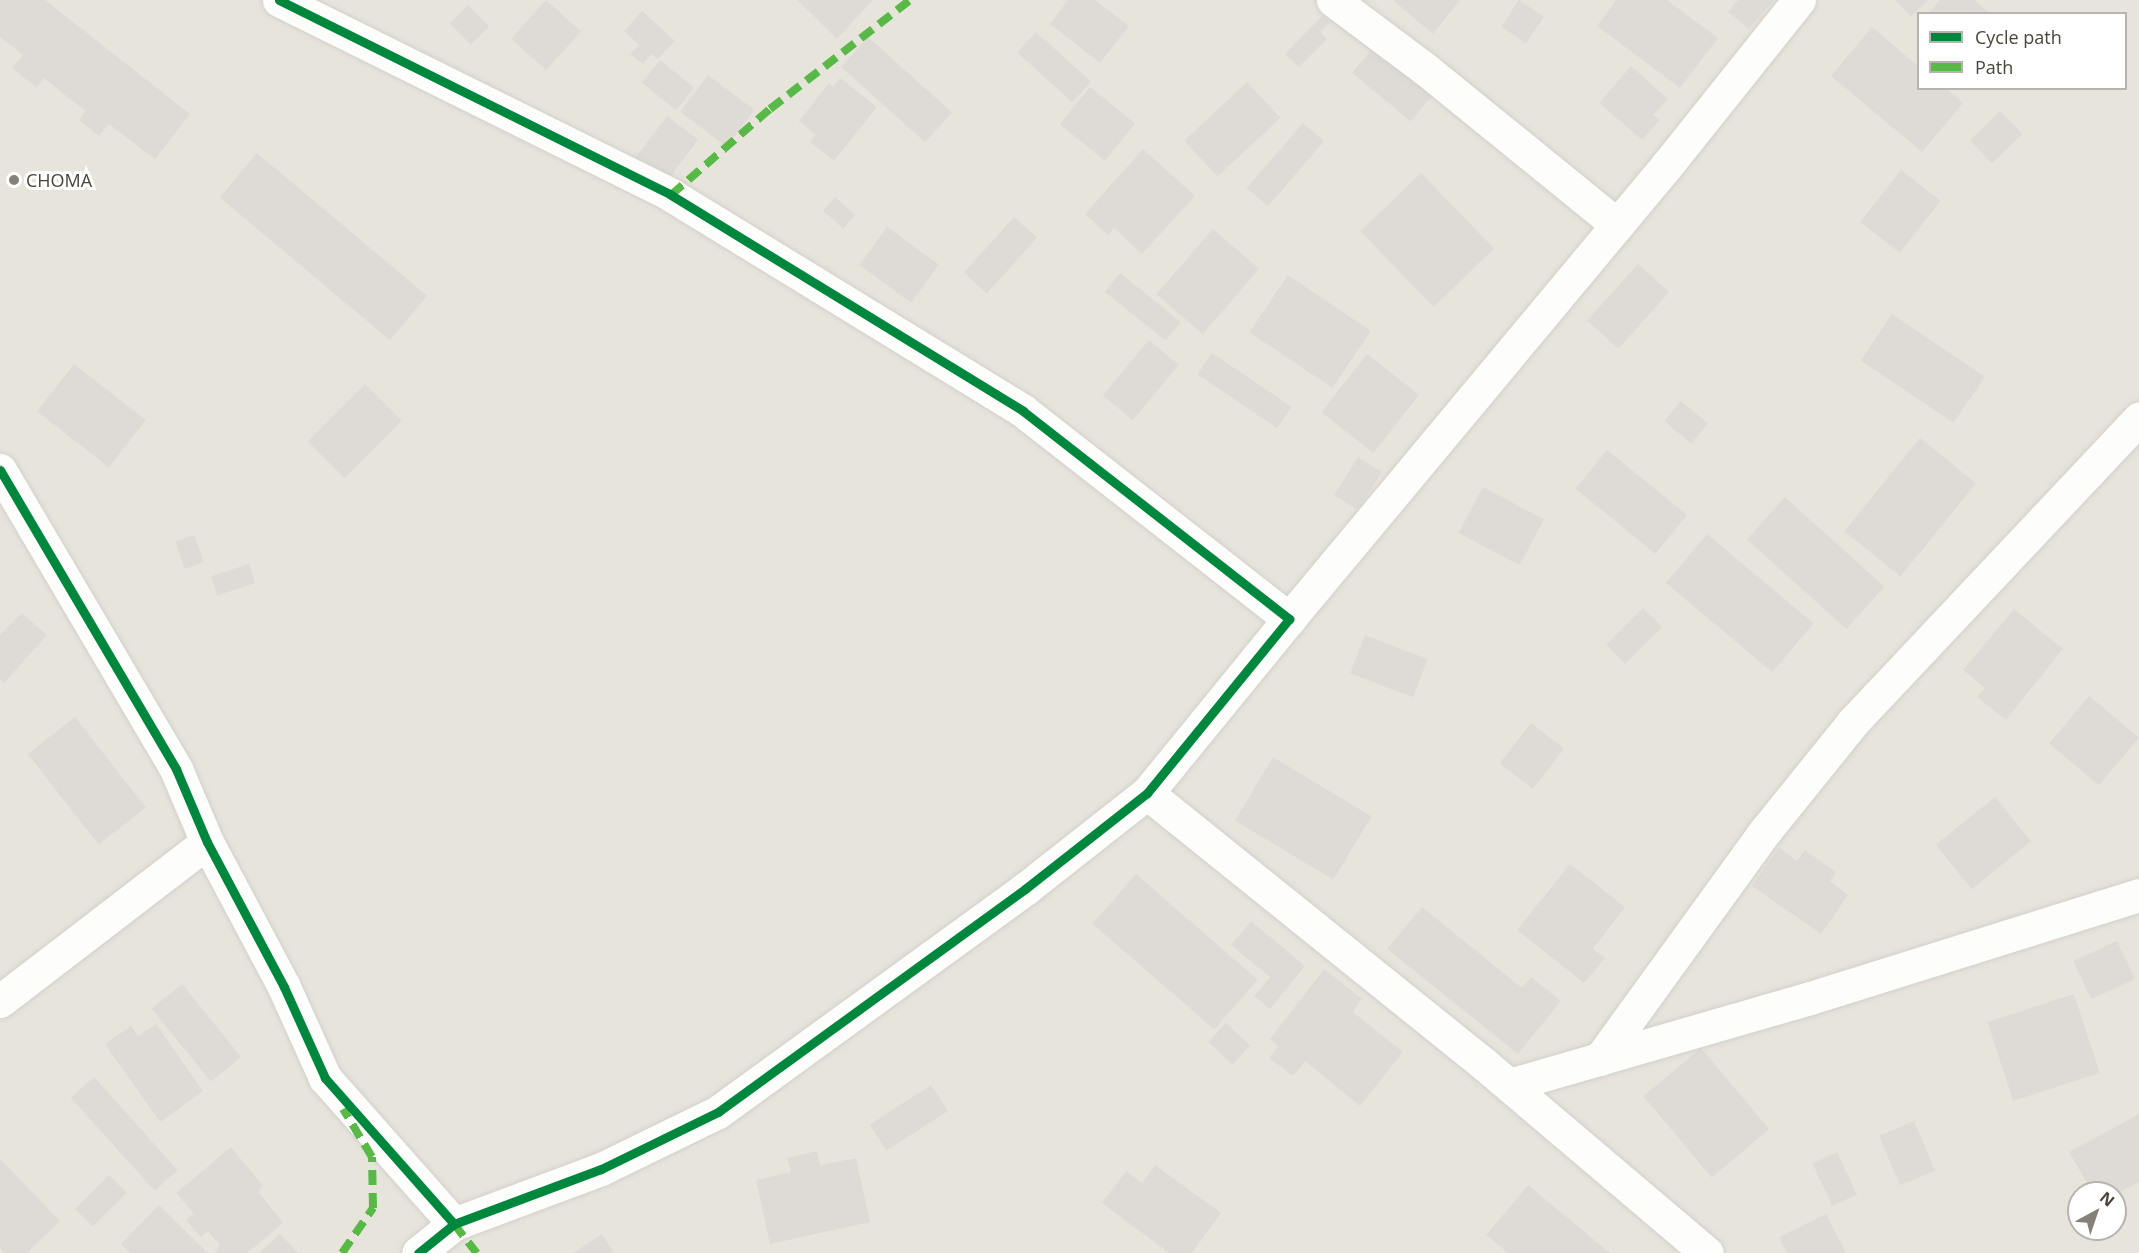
<!DOCTYPE html>
<html>
<head>
<meta charset="utf-8">
<style>
  body { margin:0 }
  #map { position:relative; width:2139px; height:1253px; overflow:hidden; background:#f4f2ee; font-family:"Open Sans",sans-serif }
  div>[style] { position:absolute }
  .residential>* { inset:0; background:#e7e4dc }
  .building>* { inset:0; background:#dedbd6; transform-origin:0 0 }
  .roads { filter:drop-shadow(0 0 2px #d2d0cb) drop-shadow(0 0 2px #d2d0cb) }
  .street>* { height:33px; margin:-16.5px; padding:0 16.5px; transform-origin:16.5px; border-radius:16.5px; background:#fdfdfc }
  .quiet>* { height:8px; margin-top:-4px; transform-origin:0; background:repeating-linear-gradient(90deg,#58b947 0 15px,transparent 0 23px) }
  .cycleway>* { height:9px; margin:-4.5px; padding:0 4.5px; transform-origin:4.5px; border-radius:4.5px; background:#00873e }
  .dots>* { width:16px; height:16px; translate:-50% -50%; box-sizing:border-box; border:3px solid #fff; border-radius:50% }
  span { translate:-50% -50%; white-space:nowrap; text-align:center; line-height:1.15; -webkit-text-stroke:6px #fff; paint-order:stroke }
  .poi-label { font-size:18px; color:#4b4439 }
  .left { translate:0 -50%; text-align:left }
  .legend { position:absolute; left:1917px; top:12px; width:210px; height:78px; box-sizing:border-box; background:#fff; border:2px solid #b7b4b0; margin:0; padding:8px 10px; list-style:none; font-size:18px; color:#4b4439 }
  .legend li { display:flex; align-items:center; gap:12px; height:30px }
  .legend b { width:30px; border:2px solid #b7b4b0 }
  .north { position:absolute; left:2067px; top:1181px; width:60px; height:60px; box-sizing:border-box; background:#fff; border:2px solid #b7b4b0; border-radius:50%; rotate:40deg; font-size:16px; font-weight:700; line-height:24px; text-align:center; color:#4b4439 }
  .north::after { content:''; display:block; margin:auto; width:21px; height:27px; background:#868178; clip-path:polygon(50% 0,100% 100%,50% 72%,0 100%) }
</style>
</head>
<body>
<div id="map">
  <div class="residential">
    <div style="clip-path:polygon(evenodd,0 0,2139px 0,2139px 1253px,0 1253px,0 0,1918px 14px,2126px 14px,2126px 88px,1918px 88px,1918px 14px,0 0,2079px 1193px,2115px 1193px,2115px 1229px,2079px 1229px,2079px 1193px)"></div>
  </div>
  <div class="building">
    <div style="clip-path:polygon(0 0,45px 0,190px 114px,155px 159px,109px 124px,99px 136px,79px 120px,85px 111px,44px 78px,37px 88px,12px 68px,23px 55px,0 37px)"></div>
    <div style="left:546px;top:0;width:47px;height:52px;rotate:42deg"></div>
    <div style="clip-path:polygon(797px 0,873px 0,837px 39px)"></div>
    <div style="clip-path:polygon(1068px 0,1095px 0,1129px 26px,1100px 63px,1050px 24px)"></div>
    <div style="clip-path:polygon(1393px 0,1460px 0,1433px 34px)"></div>
    <div style="left:1519px;top:0;width:30px;height:32px;rotate:34deg"></div>
    <div style="clip-path:polygon(1616px 0,1667px 0,1718px 38px,1680px 88px,1597px 26px)"></div>
    <div style="clip-path:polygon(1738px 0,1774px 0,1749px 29px,1728px 12px)"></div>
    <div style="clip-path:polygon(1895px 0,1928px 0,1911px 17px)"></div>
    <div style="clip-path:polygon(1940px 0,1975px 0,1990px 14px,1928px 14px)"></div>
    <div style="left:468px;top:5px;width:30px;height:26px;rotate:45deg"></div>
    <div style="clip-path:polygon(642px 11px,675px 41px,658px 59px,651px 54px,643px 64px,630px 54px,639px 45px,624px 31px)"></div>
    <div style="clip-path:polygon(1323px 15px,1330px 22px,1320px 32px,1327px 39px,1299px 67px,1285px 54px)"></div>
    <div style="clip-path:polygon(1872px 27px,1918px 66px,1918px 88px,1945px 88px,1963px 103px,1922px 152px,1831px 76px)"></div>
    <div style="left:1036px;top:32px;width:74px;height:28px;rotate:42deg"></div>
    <div style="left:868px;top:37px;width:113px;height:40px;rotate:42deg"></div>
    <div style="left:1378px;top:42px;width:76px;height:40px;rotate:40deg"></div>
    <div style="left:660px;top:60px;width:44px;height:29px;rotate:39deg"></div>
    <div style="clip-path:polygon(1631px 66px,1668px 99px,1653px 115px,1660px 120px,1642px 140px,1599px 103px)"></div>
    <div style="left:708px;top:75px;width:58px;height:46px;rotate:37deg"></div>
    <div style="clip-path:polygon(840px 78px,877px 107px,834px 161px,810px 142px,816px 135px,799px 121px,829px 83px,833px 87px)"></div>
    <div style="left:1247px;top:82px;width:49px;height:86px;rotate:47deg"></div>
    <div style="left:1090px;top:87px;width:58px;height:48px;rotate:39deg"></div>
    <div style="left:2000px;top:111px;width:32px;height:42px;rotate:46deg"></div>
    <div style="left:667px;top:116px;width:39px;height:63px;rotate:37deg"></div>
    <div style="left:1303px;top:123px;width:28px;height:86px;rotate:41deg"></div>
    <div style="clip-path:polygon(1143px 149px,1195px 196px,1142px 254px,1114px 228px,1108px 235px,1085px 214px)"></div>
    <div style="left:257px;top:153px;width:222px;height:58px;rotate:40deg"></div>
    <div style="left:1901px;top:170px;width:50px;height:66px;rotate:38deg"></div>
    <div style="left:1421px;top:173px;width:105px;height:84px;rotate:46deg"></div>
    <div style="left:835px;top:197px;width:27px;height:18px;rotate:42deg"></div>
    <div style="left:1014px;top:217px;width:31px;height:75px;rotate:42deg"></div>
    <div style="left:887px;top:227px;width:64px;height:47px;rotate:36deg"></div>
    <div style="left:1213px;top:229px;width:61px;height:86px;rotate:41deg"></div>
    <div style="left:1638px;top:264px;width:42px;height:76px;rotate:42deg"></div>
    <div style="left:1120px;top:273px;width:78px;height:24px;rotate:39deg"></div>
    <div style="left:1288px;top:275px;width:100px;height:69px;rotate:34deg"></div>
    <div style="left:1892px;top:314px;width:112px;height:56px;rotate:34deg"></div>
    <div style="left:1149px;top:340px;width:39px;height:72px;rotate:40deg"></div>
    <div style="left:1212px;top:353px;width:96px;height:26px;rotate:34deg"></div>
    <div style="left:1367px;top:354px;width:66px;height:74px;rotate:38deg"></div>
    <div style="left:74px;top:364px;width:91px;height:60px;rotate:38deg"></div>
    <div style="left:365px;top:384px;width:52px;height:81px;rotate:45deg"></div>
    <div style="left:1681px;top:401px;width:35px;height:26px;rotate:40deg"></div>
    <div style="left:1920px;top:438px;width:72px;height:120px;rotate:39deg"></div>
    <div style="left:1607px;top:450px;width:103px;height:50px;rotate:39deg"></div>
    <div style="left:1358px;top:457px;width:28px;height:45px;rotate:32deg"></div>
    <div style="left:1483px;top:487px;width:69px;height:52px;rotate:28deg"></div>
    <div style="left:1785px;top:497px;width:134px;height:57px;rotate:42deg"></div>
    <div style="left:1707px;top:534px;width:139px;height:64px;rotate:40deg"></div>
    <div style="left:194px;top:535px;width:29px;height:20px;rotate:70deg"></div>
    <div style="left:249px;top:564px;width:20px;height:40px;rotate:72deg"></div>
    <div style="left:1643px;top:608px;width:27px;height:52px;rotate:45deg"></div>
    <div style="clip-path:polygon(2014px 609px,2063px 649px,2006px 720px,1977px 697px,1985px 688px,1963px 670px)"></div>
    <div style="clip-path:polygon(22px 613px,47px 635px,4px 683px,0 679px,0 635px)"></div>
    <div style="left:1365px;top:635px;width:67px;height:41px;rotate:21deg"></div>
    <div style="left:2089px;top:696px;width:65px;height:62px;rotate:40deg"></div>
    <div style="left:75px;top:717px;width:115px;height:60px;rotate:52deg"></div>
    <div style="left:1531px;top:723px;width:42px;height:51px;rotate:38deg"></div>
    <div style="left:1273px;top:757px;width:115px;height:74px;rotate:31deg"></div>
    <div style="left:1995px;top:797px;width:57px;height:76px;rotate:51deg"></div>
    <div style="clip-path:polygon(1779px 848px,1797px 861px,1805px 850px,1836px 872px,1830px 881px,1848px 895px,1821px 934px,1752px 886px)"></div>
    <div style="clip-path:polygon(1570px 864px,1625px 907px,1593px 949px,1605px 958px,1584px 983px,1517px 930px)"></div>
    <div style="left:1136px;top:874px;width:161px;height:66px;rotate:41deg"></div>
    <div style="clip-path:polygon(1422px 907px,1522px 988px,1531px 977px,1561px 1001px,1518px 1054px,1387px 949px)"></div>
    <div style="clip-path:polygon(1251px 921px,1305px 966px,1270px 1009px,1254px 996px,1270px 977px,1231px 945px)"></div>
    <div style="left:2117px;top:941px;width:42px;height:48px;rotate:65deg"></div>
    <div style="clip-path:polygon(1324px 969px,1362px 999px,1353px 1012px,1403px 1052px,1360px 1106px,1305px 1061px,1293px 1076px,1269px 1058px,1278px 1046px,1270px 1039px)"></div>
    <div style="left:182px;top:984px;width:94px;height:39px;rotate:51deg"></div>
    <div style="left:2074px;top:994px;width:83px;height:91px;rotate:72deg"></div>
    <div style="left:1226px;top:1023px;width:33px;height:26px;rotate:43deg"></div>
    <div style="clip-path:polygon(156px 1024px,203px 1091px,160px 1122px,105px 1044px,131px 1026px,138px 1036px)"></div>
    <div style="left:1701px;top:1048px;width:106px;height:75px;rotate:50deg"></div>
    <div style="left:94px;top:1077px;width:125px;height:31px;rotate:48deg"></div>
    <div style="left:931px;top:1085px;width:31px;height:73px;rotate:57deg"></div>
    <div style="clip-path:polygon(2139px 1114px,2139px 1182px,2115px 1195px,2093px 1193px,2069px 1152px)"></div>
    <div style="left:1914px;top:1121px;width:54px;height:38px;rotate:67deg"></div>
    <div style="clip-path:polygon(231px 1147px,263px 1186px,258px 1191px,283px 1223px,247px 1253px,215px 1253px,220px 1245px,208px 1231px,201px 1237px,186px 1220px,194px 1214px,176px 1193px)"></div>
    <div style="clip-path:polygon(817px 1151px,820px 1165px,856px 1158px,870px 1222px,770px 1244px,756px 1180px,791px 1172px,787px 1158px)"></div>
    <div style="left:1837px;top:1152px;width:47px;height:27px;rotate:65deg"></div>
    <div style="clip-path:polygon(0 1159px,60px 1221px,27px 1253px,5px 1253px,0 1248px)"></div>
    <div style="clip-path:polygon(1155px 1165px,1221px 1213px,1192px 1253px,1169px 1253px,1102px 1203px,1126px 1171px,1142px 1183px)"></div>
    <div style="left:109px;top:1175px;width:25px;height:48px;rotate:45deg"></div>
    <div style="clip-path:polygon(1528px 1185px,1610px 1253px,1508px 1253px,1486px 1235px)"></div>
    <div style="clip-path:polygon(159px 1205px,208px 1253px,130px 1253px,121px 1244px)"></div>
    <div style="clip-path:polygon(1826px 1214px,1846px 1253px,1787px 1253px,1779px 1237px)"></div>
    <div style="clip-path:polygon(280px 1234px,298px 1253px,259px 1253px)"></div>
    <div style="clip-path:polygon(602px 1234px,614px 1253px,573px 1253px)"></div>
  </div>
  <div class="roads">
    <div class="street">
      <div style="left:279px;top:0;width:438px;rotate:26.4deg"></div>
      <div style="left:671px;top:195px;width:413px;rotate:31.5deg"></div>
      <div style="left:1023px;top:411px;width:338px;rotate:38deg"></div>
      <div style="left:1289px;top:619px;width:225px;rotate:129.2deg"></div>
      <div style="left:1147px;top:793px;width:155px;rotate:141.8deg"></div>
      <div style="left:1025px;top:889px;width:379px;rotate:144deg"></div>
      <div style="left:718px;top:1112px;width:130px;rotate:154deg"></div>
      <div style="left:601px;top:1169px;width:157px;rotate:159.5deg"></div>
      <div style="left:454px;top:1224px;width:46px;rotate:141.1deg"></div>
      <div style="left:1333px;top:0;width:114px;rotate:36.8deg"></div>
      <div style="left:1424px;top:68px;width:249px;rotate:39.1deg"></div>
      <div style="left:0;top:470px;width:347px;rotate:59.5deg"></div>
      <div style="left:176px;top:769px;width:79px;rotate:67deg"></div>
      <div style="left:207px;top:842px;width:164px;rotate:62deg"></div>
      <div style="left:284px;top:987px;width:100px;rotate:65.7deg"></div>
      <div style="left:325px;top:1078px;width:195px;rotate:48.5deg"></div>
      <div style="left:1289px;top:619px;width:592px;rotate:-50.21deg"></div>
      <div style="left:1668px;top:164px;width:210px;rotate:-51.4deg"></div>
      <div style="left:1147px;top:793px;width:432px;rotate:38.8deg"></div>
      <div style="left:1484px;top:1064px;width:292px;rotate:40.3deg"></div>
      <div style="left:0;top:1001px;width:261px;rotate:-37.5deg"></div>
      <div style="left:1600px;top:1059px;width:283px;rotate:-54.1deg"></div>
      <div style="left:1766px;top:830px;width:139px;rotate:-51.1deg"></div>
      <div style="left:1853px;top:722px;width:417px;rotate:-46.7deg"></div>
      <div style="left:1509px;top:1085px;width:313px;rotate:-16.1deg"></div>
      <div style="left:1810px;top:998px;width:345px;rotate:-17.4deg"></div>
    </div>
  </div>
  <div class="quiet">
    <div style="left:671px;top:195px;width:131px;rotate:-41deg"></div>
    <div style="left:770px;top:109px;width:177px;rotate:-37.9deg"></div>
    <div style="left:454px;top:1224px;width:37px;rotate:52deg"></div>
    <div style="left:342px;top:1253px;width:55px;rotate:-55.4deg"></div>
    <div style="left:373px;top:1208px;width:51px;rotate:-91.1deg"></div>
    <div style="left:372px;top:1157px;width:56px;rotate:-121.1deg"></div>
  </div>
  <div class="cycleway">
    <div style="left:279px;top:0;width:438px;rotate:26.4deg"></div>
    <div style="left:671px;top:195px;width:413px;rotate:31.5deg"></div>
    <div style="left:1023px;top:411px;width:338px;rotate:38deg"></div>
    <div style="left:1289px;top:619px;width:225px;rotate:129.2deg"></div>
    <div style="left:1147px;top:793px;width:155px;rotate:141.8deg"></div>
    <div style="left:1025px;top:889px;width:379px;rotate:144deg"></div>
    <div style="left:718px;top:1112px;width:130px;rotate:154deg"></div>
    <div style="left:601px;top:1169px;width:157px;rotate:159.5deg"></div>
    <div style="left:454px;top:1224px;width:46px;rotate:141.1deg"></div>
    <div style="left:0;top:470px;width:347px;rotate:59.5deg"></div>
    <div style="left:176px;top:769px;width:79px;rotate:67deg"></div>
    <div style="left:207px;top:842px;width:164px;rotate:62deg"></div>
    <div style="left:284px;top:987px;width:100px;rotate:65.7deg"></div>
    <div style="left:325px;top:1078px;width:195px;rotate:48.5deg"></div>
  </div>
  <div class="dots">
    <div style="left:14px;top:180px;background:#868178"></div>
  </div>
  <div class="poi-label">
    <span class="left" style="left:26px;top:180px">CHOMA</span>
  </div>
  <ul class="legend">
  <li><b style="height:8px;background:#00873e"></b>Cycle path</li>
  <li><b style="height:8px;background:#58b947"></b>Path</li>
  </ul>
  <div class="north">N</div>
</div>
</body>
</html>
